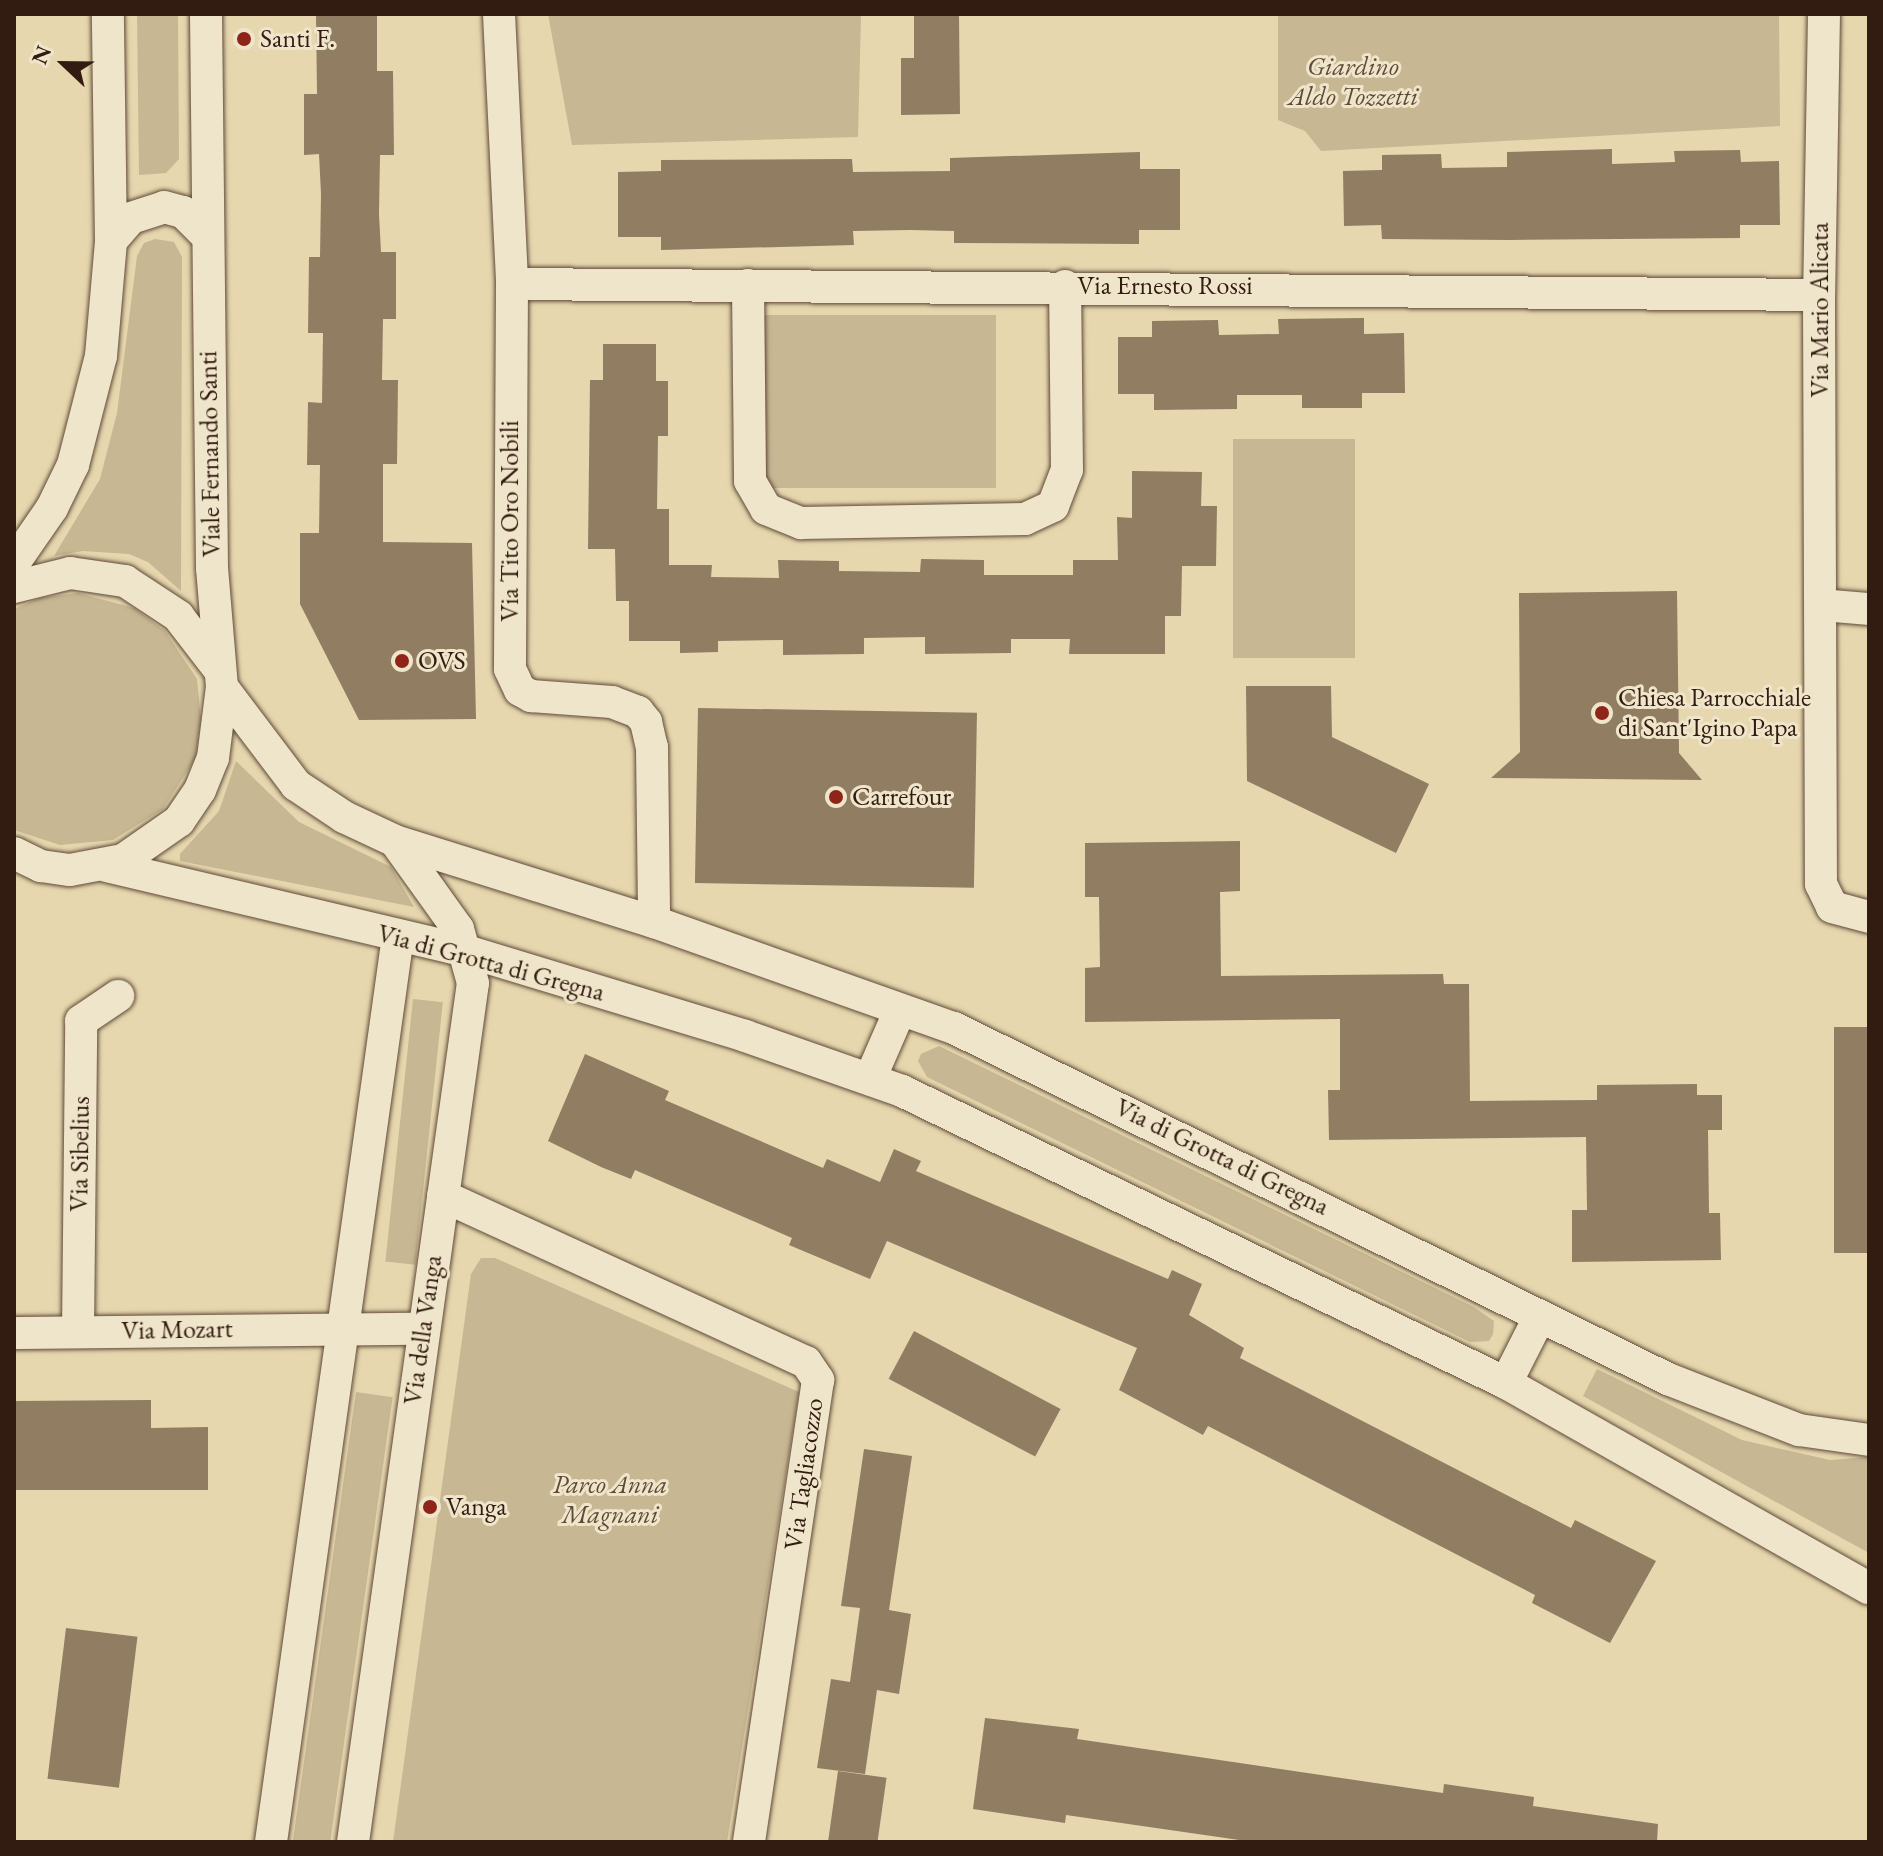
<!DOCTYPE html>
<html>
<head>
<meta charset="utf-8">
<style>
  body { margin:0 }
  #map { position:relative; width:1883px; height:1856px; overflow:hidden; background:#e6d7ae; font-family:"EB Garamond",serif }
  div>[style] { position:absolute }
  .green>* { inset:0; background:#c7b793; transform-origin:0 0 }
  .building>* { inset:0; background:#907d62; transform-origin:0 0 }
  .roads { filter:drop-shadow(0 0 2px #5f4a38) drop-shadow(0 0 2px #5f4a38) }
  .street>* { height:32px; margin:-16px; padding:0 16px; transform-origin:16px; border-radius:16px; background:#efe5ca }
  .dots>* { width:22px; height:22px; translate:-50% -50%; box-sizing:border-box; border:4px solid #efe5ca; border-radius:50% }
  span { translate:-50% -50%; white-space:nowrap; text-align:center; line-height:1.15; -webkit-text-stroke:6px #efe5ca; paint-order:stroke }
  .poi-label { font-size:26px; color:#321b10 }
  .left { translate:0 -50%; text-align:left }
  .park-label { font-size:26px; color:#5f4a37; font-style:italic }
  .street-label { font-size:26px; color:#321b10 }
  .frame { position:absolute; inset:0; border:16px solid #321b10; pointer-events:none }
  .north { position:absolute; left:24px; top:24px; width:80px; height:80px; -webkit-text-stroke:6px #efe5ca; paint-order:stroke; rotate:292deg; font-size:22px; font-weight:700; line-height:32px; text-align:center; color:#321b10 }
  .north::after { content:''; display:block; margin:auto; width:28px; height:36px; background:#321b10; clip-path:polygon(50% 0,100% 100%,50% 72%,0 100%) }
</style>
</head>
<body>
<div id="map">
  <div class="green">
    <div style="clip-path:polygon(137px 14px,178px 14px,179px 159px,166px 173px,139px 175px)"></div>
    <div style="clip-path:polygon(548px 14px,861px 14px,858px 137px,572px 145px)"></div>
    <div style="clip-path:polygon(1278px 14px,1779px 14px,1780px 126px,1321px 151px,1305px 131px,1278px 120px)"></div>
    <div style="clip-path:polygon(155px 239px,174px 242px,182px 257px,181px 591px,148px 562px,129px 554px,83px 551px,54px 556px,100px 479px,117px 413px,137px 256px,144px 243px)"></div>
    <div style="left:996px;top:315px;width:173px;height:235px;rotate:90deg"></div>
    <div style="left:1233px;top:439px;width:122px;height:219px"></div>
    <div style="clip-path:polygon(78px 593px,134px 608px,165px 631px,197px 679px,201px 720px,195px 759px,163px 809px,113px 840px,60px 845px,14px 830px,14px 609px,40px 598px)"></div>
    <div style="clip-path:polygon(236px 761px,299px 822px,391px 867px,414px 907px,180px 861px,180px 854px,219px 811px)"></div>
    <div style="left:413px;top:999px;width:30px;height:264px;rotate:6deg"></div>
    <div style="clip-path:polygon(939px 1046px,1474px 1307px,1494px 1321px,1493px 1334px,1489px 1341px,1470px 1342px,927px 1077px,918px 1061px,921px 1054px)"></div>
    <div style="clip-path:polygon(481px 1258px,495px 1258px,799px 1392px,727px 1842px,393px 1842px,471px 1274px)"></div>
    <div style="clip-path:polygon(1597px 1369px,1742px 1440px,1830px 1460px,1869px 1457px,1869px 1553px,1583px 1396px)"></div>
    <div style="left:356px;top:1392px;width:37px;height:454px;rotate:8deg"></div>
  </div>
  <div class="building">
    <div style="clip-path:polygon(316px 14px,377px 14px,377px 71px,393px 71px,394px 155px,380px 155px,379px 214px,381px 252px,396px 252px,396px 319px,383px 319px,382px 380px,398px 380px,397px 464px,383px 464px,383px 542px,472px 543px,476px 719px,359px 720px,300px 604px,300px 533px,319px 533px,320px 465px,307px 465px,308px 402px,322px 403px,323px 333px,308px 333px,309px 257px,320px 257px,321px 194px,319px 154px,304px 155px,304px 94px,317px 94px)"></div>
    <div style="clip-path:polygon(914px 14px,959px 14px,960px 114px,901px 115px,901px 58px,914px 58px)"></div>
    <div style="clip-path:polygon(1612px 149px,1612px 164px,1675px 162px,1674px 151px,1740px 150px,1741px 162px,1779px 161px,1780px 225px,1740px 225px,1740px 238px,1509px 240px,1382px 239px,1381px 225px,1344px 226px,1343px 171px,1382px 170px,1382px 155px,1441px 154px,1442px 168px,1507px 167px,1507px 152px)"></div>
    <div style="clip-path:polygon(1140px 152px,1140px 169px,1180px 169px,1180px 230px,1139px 230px,1139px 244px,954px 243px,954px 231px,910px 230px,853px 231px,854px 245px,661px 250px,661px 237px,618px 237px,618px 172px,661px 171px,661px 160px,852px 159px,853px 172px,950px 171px,950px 158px)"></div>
    <div style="clip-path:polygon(1364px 318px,1364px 334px,1404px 333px,1405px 393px,1362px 393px,1362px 408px,1302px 408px,1302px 395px,1237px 395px,1237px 409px,1154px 410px,1154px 394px,1118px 394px,1118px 337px,1152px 337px,1152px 321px,1218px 320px,1219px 335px,1279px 334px,1278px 319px)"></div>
    <div style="clip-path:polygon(603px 344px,656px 344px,656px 381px,668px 381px,668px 436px,658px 436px,657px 509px,669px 509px,669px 565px,712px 565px,711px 577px,779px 578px,778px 560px,839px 561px,839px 571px,920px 572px,921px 559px,984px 560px,984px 575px,1073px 575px,1073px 560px,1118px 560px,1117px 517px,1132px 518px,1132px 471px,1202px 472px,1201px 506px,1217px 506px,1216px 566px,1182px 566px,1181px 616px,1165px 616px,1165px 654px,1069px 654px,1070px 639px,1011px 639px,1011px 653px,925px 654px,925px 637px,864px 638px,864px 654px,783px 655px,783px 640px,718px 641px,718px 652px,680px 653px,680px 641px,629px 641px,629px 601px,616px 601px,615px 549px,588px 549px,590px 380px,603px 380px)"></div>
    <div style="clip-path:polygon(1677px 591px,1679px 753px,1702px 780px,1491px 778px,1520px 752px,1519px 593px)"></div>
    <div style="clip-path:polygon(1246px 686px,1331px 686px,1332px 737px,1429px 784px,1396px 853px,1247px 781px)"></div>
    <div style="left:698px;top:708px;width:279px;height:175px;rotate:1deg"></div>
    <div style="clip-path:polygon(1240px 841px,1240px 891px,1220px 892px,1221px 976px,1443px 974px,1444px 984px,1469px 984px,1470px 1101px,1597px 1100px,1597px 1085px,1697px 1084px,1697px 1095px,1722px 1095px,1722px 1130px,1708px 1130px,1709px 1213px,1720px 1213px,1721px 1260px,1572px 1262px,1572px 1210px,1587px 1210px,1586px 1137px,1329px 1140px,1328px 1090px,1340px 1090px,1340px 1019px,1085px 1022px,1085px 968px,1100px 967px,1099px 897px,1085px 897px,1085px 843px)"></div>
    <div style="left:1834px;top:1027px;width:35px;height:226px"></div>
    <div style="clip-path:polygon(585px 1054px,669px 1091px,665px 1100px,823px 1168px,827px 1159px,880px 1182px,894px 1149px,921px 1161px,916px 1171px,1168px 1279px,1172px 1270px,1202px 1284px,1189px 1315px,1244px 1348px,1240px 1358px,1571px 1528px,1575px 1520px,1656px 1561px,1610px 1643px,1532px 1603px,1535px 1595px,1208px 1426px,1203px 1435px,1119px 1390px,1137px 1348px,887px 1241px,870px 1279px,789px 1245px,792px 1238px,635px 1170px,631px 1179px,601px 1167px,548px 1141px)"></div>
    <div style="left:914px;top:1331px;width:166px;height:54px;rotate:28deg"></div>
    <div style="clip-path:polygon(151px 1400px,151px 1428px,208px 1427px,208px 1490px,14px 1490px,14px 1401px)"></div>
    <div style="clip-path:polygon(864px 1449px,912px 1456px,889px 1610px,911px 1614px,899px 1694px,877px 1690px,865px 1774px,817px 1768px,831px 1679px,850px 1682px,860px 1608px,841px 1606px)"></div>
    <div style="left:66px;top:1628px;width:72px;height:152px;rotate:7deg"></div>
    <div style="clip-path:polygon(985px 1718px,1079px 1729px,1077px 1739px,1443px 1793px,1444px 1784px,1534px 1797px,1533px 1806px,1658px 1824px,1657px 1842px,1253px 1842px,1066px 1815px,1065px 1823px,973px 1809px)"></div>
    <div style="left:838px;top:1771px;width:49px;height:72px;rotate:8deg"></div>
  </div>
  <div class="roads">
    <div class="street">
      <div style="left:499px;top:14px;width:270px;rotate:87.2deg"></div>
      <div style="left:512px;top:284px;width:385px;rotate:90.3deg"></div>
      <div style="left:510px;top:669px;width:23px;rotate:65deg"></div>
      <div style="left:520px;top:690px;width:13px;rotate:29deg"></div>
      <div style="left:531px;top:696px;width:81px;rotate:4.2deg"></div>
      <div style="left:612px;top:702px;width:28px;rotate:21deg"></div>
      <div style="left:638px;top:712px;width:13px;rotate:51deg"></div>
      <div style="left:646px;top:722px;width:26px;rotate:77deg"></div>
      <div style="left:652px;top:747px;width:175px;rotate:89.3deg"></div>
      <div style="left:1824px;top:14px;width:281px;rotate:91deg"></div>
      <div style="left:1819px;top:295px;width:589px;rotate:89.81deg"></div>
      <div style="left:1821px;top:884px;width:25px;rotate:64deg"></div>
      <div style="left:1832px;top:907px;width:38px;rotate:15deg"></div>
      <div style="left:111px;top:241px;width:30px;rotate:-49deg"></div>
      <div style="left:131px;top:218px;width:35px;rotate:-18deg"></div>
      <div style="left:164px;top:207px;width:20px;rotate:15deg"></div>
      <div style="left:183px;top:212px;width:35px;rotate:45deg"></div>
      <div style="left:512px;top:284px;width:1307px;rotate:0.48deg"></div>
      <div style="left:748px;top:285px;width:196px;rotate:89.4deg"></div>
      <div style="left:750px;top:481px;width:32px;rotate:60deg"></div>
      <div style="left:766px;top:509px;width:38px;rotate:22deg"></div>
      <div style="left:801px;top:523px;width:224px;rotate:-1deg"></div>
      <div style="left:1025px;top:519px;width:31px;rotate:-25deg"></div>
      <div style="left:1053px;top:506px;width:39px;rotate:-69deg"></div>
      <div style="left:1067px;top:470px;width:184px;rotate:-90.6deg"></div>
      <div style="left:14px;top:563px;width:67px;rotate:-55.4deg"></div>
      <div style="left:52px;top:508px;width:48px;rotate:-64deg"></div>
      <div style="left:73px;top:465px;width:113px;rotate:-75.6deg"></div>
      <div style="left:101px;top:356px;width:115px;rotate:-85deg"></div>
      <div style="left:111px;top:241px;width:227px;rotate:-90.8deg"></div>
      <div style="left:14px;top:587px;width:58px;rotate:-14deg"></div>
      <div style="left:70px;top:573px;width:56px;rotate:8.3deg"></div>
      <div style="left:125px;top:581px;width:64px;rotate:33.4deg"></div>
      <div style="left:178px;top:616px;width:66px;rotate:52.4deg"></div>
      <div style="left:1821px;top:605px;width:48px;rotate:4.8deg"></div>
      <div style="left:222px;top:687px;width:123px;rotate:52.9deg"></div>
      <div style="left:296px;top:785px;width:58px;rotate:33.7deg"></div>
      <div style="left:344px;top:817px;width:56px;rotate:25.2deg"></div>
      <div style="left:395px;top:841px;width:271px;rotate:17.4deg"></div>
      <div style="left:654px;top:922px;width:318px;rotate:19.5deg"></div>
      <div style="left:954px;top:1028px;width:796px;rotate:26.18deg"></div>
      <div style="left:1668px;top:1379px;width:141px;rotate:21.3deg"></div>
      <div style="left:1799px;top:1430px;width:71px;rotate:8.1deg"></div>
      <div style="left:14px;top:853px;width:30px;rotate:26deg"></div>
      <div style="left:41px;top:866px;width:29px;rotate:8deg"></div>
      <div style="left:70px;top:870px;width:54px;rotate:-10.7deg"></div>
      <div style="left:123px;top:860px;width:68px;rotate:-34.9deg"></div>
      <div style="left:179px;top:821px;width:37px;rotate:-56deg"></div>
      <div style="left:200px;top:790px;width:35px;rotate:-68deg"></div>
      <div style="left:213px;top:758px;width:72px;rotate:-82.8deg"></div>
      <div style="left:222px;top:687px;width:119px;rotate:-94.8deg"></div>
      <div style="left:212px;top:568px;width:554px;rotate:-90.62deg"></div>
      <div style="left:107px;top:866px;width:369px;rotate:13.3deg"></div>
      <div style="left:466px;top:951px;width:292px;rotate:16.9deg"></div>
      <div style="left:745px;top:1036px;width:166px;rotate:19.3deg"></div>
      <div style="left:902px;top:1091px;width:671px;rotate:25.8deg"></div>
      <div style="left:1506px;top:1383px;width:417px;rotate:29.5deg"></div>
      <div style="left:870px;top:1079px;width:75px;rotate:-66.5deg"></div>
      <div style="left:443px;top:1196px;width:399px;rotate:24.6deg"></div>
      <div style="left:806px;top:1362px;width:22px;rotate:56deg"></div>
      <div style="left:818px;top:1380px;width:467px;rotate:98.5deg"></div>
      <div style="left:78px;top:1332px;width:311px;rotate:-89.4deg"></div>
      <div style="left:81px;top:1021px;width:45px;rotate:-34deg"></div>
      <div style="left:14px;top:1333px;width:408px;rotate:-0.6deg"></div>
      <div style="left:1506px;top:1383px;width:75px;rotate:-63.1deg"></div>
      <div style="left:271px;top:1842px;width:915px;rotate:-82.02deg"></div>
      <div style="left:353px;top:1842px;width:867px;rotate:-82.05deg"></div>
      <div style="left:473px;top:983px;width:56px;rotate:-105.5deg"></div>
      <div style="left:458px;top:929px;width:108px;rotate:-125.6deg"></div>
    </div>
  </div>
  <div class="dots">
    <div style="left:244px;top:39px;background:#8f2418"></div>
    <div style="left:402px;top:661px;background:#8f2418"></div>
    <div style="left:1602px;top:713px;background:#8f2418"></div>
    <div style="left:836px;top:797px;background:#8f2418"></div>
    <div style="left:430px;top:1507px;background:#8f2418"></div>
  </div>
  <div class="poi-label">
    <span class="left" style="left:260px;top:39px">Santi F.</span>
    <span class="left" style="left:418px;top:661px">OVS</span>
    <span class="left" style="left:1618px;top:713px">Chiesa Parrocchiale<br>di Sant'Igino Papa</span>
    <span class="left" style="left:852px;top:797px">Carrefour</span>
    <span class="left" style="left:446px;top:1507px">Vanga</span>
  </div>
  <div class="park-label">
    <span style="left:1353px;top:82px">Giardino<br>Aldo Tozzetti</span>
    <span style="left:610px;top:1500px">Parco Anna<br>Magnani</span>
  </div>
  <div class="street-label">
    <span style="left:1165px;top:286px">Via Ernesto Rossi</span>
    <span style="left:1820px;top:310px;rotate:-90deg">Via Mario Alicata</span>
    <span style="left:210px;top:454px;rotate:-91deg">Viale Fernando Santi</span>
    <span style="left:510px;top:521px;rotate:-90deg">Via Tito Oro Nobili</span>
    <span style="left:491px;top:963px;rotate:15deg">Via di Grotta di Gregna</span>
    <span style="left:80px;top:1154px;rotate:-89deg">Via Sibelius</span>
    <span style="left:1222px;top:1157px;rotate:26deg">Via di Grotta di Gregna</span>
    <span style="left:177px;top:1330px;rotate:-1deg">Via Mozart</span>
    <span style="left:423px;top:1330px;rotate:-82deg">Via della Vanga</span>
    <span style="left:804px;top:1474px;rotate:-82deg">Via Tagliacozzo</span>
  </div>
  <div class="frame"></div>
  <div class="north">N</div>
</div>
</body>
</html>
